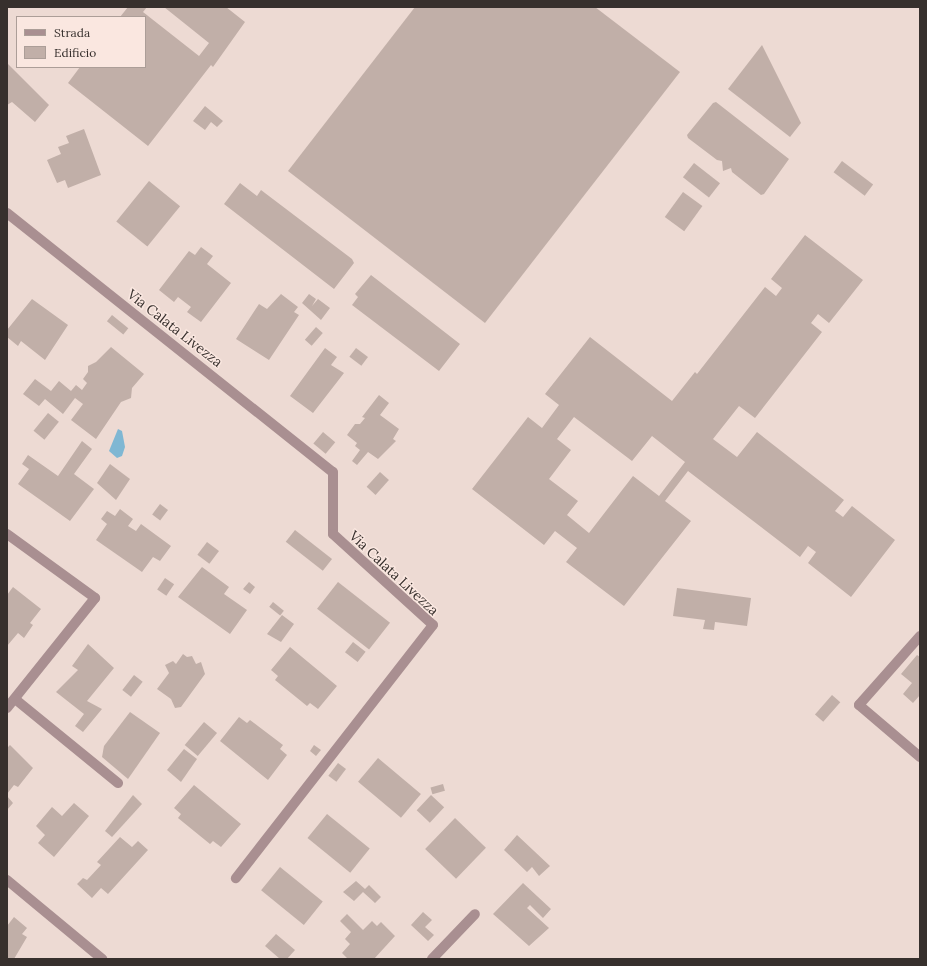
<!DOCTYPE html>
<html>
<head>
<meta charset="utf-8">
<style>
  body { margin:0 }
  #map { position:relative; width:927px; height:966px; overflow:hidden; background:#eddad3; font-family:Lora,serif }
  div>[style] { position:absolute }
  .water>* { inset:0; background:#7fb7d3 }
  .building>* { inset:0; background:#c1afa8; transform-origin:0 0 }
  .minor>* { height:10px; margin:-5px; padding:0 5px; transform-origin:5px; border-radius:5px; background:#a98f91 }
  span { translate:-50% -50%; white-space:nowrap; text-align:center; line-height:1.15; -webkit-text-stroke:3px #fae7e0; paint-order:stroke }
  .street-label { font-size:14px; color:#37302d }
  .frame { position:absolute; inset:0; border:8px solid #37302d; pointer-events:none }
  .legend { position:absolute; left:16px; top:16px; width:130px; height:52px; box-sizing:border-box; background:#fae7e0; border:1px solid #ac9e98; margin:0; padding:5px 7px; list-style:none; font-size:12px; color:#37302d }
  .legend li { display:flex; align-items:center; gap:8px; height:20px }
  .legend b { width:20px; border:1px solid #ac9e98 }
</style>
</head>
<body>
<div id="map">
  <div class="water">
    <div style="clip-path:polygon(118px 429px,122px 431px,125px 447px,122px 456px,117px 458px,109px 451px)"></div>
  </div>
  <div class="building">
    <div style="clip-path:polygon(128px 7px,147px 7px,143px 12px,199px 56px,209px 43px,164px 7px,226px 7px,245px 22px,213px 67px,211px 65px,148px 146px,68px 83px,80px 67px,145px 67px,145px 17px,120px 17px)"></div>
    <div style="clip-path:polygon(415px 7px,595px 7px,680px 72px,485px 323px,288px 171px)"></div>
    <div style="clip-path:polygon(762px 45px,801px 123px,790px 137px,728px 89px)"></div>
    <div style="clip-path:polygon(7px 63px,49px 105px,35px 122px,12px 102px,7px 105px)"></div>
    <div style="clip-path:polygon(716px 102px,789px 159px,764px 194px,761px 195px,732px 172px,731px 168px,723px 171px,722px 161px,717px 160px,688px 138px,687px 135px,713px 103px)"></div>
    <div style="clip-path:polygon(205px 106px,223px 121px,217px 127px,211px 122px,205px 130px,193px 121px)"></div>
    <div style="clip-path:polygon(84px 129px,101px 175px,68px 188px,65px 180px,57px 183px,47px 160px,61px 154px,58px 147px,69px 143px,66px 136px)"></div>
    <div style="left:842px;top:161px;width:39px;height:14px;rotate:37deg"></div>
    <div style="left:694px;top:163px;width:33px;height:18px;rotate:38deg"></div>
    <div style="left:149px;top:181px;width:40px;height:52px;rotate:39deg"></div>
    <div style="clip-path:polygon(240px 183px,257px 196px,261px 190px,352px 259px,354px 263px,334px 289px,224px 204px)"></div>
    <div style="left:683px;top:192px;width:24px;height:31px;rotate:36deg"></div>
    <div style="clip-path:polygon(evenodd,805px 235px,863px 280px,829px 323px,818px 314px,811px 323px,822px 332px,755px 418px,739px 406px,713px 439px,737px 457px,757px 432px,844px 500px,835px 511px,843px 517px,852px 506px,895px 540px,851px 597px,808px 563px,816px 552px,808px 546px,800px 557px,688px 471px,665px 501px,691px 521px,624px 606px,566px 562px,577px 548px,555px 531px,544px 545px,472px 489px,528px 417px,542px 428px,559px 405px,545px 394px,590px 337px,672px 401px,695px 372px,697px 374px,765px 287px,776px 296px,782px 288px,771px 279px,805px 235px,574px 417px,632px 461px,652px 436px,685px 462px,659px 496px,633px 476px,589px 533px,567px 515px,578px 501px,549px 479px,571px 450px,557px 439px,574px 417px)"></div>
    <div style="clip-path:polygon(201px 247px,213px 256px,207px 264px,231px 283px,201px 322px,187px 312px,191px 307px,178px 297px,174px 302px,159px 290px,189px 251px,195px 255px)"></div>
    <div style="clip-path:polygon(371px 275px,460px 344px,439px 371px,352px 305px,358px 297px,355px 294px)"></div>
    <div style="clip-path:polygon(281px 294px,298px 307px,294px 312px,299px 315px,269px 360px,236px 339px,259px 304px,267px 309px)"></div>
    <div style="clip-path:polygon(309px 294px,316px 299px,312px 306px,318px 299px,330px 308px,321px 320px,302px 303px)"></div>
    <div style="clip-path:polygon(32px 299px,68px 325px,45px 360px,21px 341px,18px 346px,7px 337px,7px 330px)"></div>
    <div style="left:112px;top:315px;width:21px;height:8px;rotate:39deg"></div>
    <div style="left:316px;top:327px;width:9px;height:17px;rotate:41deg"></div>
    <div style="clip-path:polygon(111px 347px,144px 374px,132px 388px,131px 398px,121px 402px,96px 439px,71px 420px,83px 404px,75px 398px,63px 414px,45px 399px,39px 406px,23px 394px,35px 379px,51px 391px,59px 381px,71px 391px,76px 385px,82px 390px,87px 383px,83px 379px,88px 372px,88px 366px,96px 362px)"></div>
    <div style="clip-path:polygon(325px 348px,337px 357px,331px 365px,344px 373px,313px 413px,290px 396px)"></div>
    <div style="left:356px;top:348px;width:15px;height:11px;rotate:37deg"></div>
    <div style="clip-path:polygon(379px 395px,389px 403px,380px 415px,399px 429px,393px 439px,396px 441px,378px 459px,368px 452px,357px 465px,352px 461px,360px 450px,355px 446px,357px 443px,347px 435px,355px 424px,360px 424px,365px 418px,362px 417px)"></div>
    <div style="left:48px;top:413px;width:14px;height:23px;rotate:39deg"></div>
    <div style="left:323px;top:432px;width:16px;height:15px;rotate:40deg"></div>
    <div style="clip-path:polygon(82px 441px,92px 449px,74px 474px,94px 489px,70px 521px,18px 484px,29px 469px,22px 464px,28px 455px,58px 476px)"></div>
    <div style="clip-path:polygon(110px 464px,130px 479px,116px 500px,97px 483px)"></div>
    <div style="left:380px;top:472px;width:12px;height:20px;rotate:42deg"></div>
    <div style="left:160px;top:504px;width:10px;height:13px;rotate:37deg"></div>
    <div style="clip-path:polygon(120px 509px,133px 519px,128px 526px,136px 531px,141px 524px,171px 546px,160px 561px,153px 557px,142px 572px,96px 540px,107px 524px,101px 519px,107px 511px,115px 516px)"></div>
    <div style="left:295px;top:530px;width:47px;height:15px;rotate:38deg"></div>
    <div style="left:207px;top:542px;width:15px;height:16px;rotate:37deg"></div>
    <div style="clip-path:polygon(202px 567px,229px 587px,224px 594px,247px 610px,230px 634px,178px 597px)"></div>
    <div style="left:165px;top:578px;width:11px;height:14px;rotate:34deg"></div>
    <div style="clip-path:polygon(249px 582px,255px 587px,250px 594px,243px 589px)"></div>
    <div style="left:338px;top:582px;width:66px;height:34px;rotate:38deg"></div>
    <div style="clip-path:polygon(13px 587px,41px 609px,30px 623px,33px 625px,24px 638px,18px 633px,7px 646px,7px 595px)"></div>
    <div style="clip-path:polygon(677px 588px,751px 598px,747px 626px,715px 622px,714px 630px,703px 629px,705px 620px,673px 616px)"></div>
    <div style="left:273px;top:602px;width:14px;height:6px;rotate:39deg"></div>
    <div style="clip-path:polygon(282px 615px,294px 624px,281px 642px,267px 634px)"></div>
    <div style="left:353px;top:642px;width:16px;height:13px;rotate:38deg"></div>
    <div style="clip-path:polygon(88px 644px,114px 668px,87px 701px,102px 709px,83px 732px,75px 726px,84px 714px,56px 692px,78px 670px,72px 666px)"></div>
    <div style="clip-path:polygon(290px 647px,337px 686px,318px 709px,310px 703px,307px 706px,275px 680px,278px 676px,271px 670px)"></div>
    <div style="clip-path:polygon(183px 654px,187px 657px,192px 656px,196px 664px,201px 662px,205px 674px,181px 707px,175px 708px,171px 699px,157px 689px,169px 673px,165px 665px,173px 661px,176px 664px)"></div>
    <div style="clip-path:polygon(917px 655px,920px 657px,920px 695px,913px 703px,903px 694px,912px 683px,901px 674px)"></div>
    <div style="left:134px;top:675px;width:11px;height:19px;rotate:38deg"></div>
    <div style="left:832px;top:695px;width:11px;height:26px;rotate:41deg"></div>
    <div style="clip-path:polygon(130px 712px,160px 733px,128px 779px,102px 757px,104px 746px)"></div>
    <div style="clip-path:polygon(239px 717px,247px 723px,250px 720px,283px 745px,280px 749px,287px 755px,268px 780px,220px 741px)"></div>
    <div style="left:204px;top:722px;width:17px;height:30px;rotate:40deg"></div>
    <div style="clip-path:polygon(10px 745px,33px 768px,18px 787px,14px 785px,7px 794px,7px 748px)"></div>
    <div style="clip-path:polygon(314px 745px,321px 750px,316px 756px,310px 751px)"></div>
    <div style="clip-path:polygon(184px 749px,197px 759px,181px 782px,167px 770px)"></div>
    <div style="left:378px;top:758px;width:56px;height:31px;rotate:40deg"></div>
    <div style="left:338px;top:763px;width:10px;height:16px;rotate:37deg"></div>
    <div style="left:443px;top:784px;width:7px;height:13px;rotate:74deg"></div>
    <div style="clip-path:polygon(194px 785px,241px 824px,221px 847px,213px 841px,210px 844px,178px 818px,181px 814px,174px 808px)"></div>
    <div style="clip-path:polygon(133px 795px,142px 804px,112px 837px,105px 831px)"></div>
    <div style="left:431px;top:795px;width:18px;height:21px;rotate:43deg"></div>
    <div style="clip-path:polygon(7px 796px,13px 803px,7px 810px)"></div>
    <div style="clip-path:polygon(74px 803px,89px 816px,54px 857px,38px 843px,45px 835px,36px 826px,52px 807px,62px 816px)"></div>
    <div style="left:327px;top:814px;width:55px;height:31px;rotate:39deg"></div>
    <div style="left:455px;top:818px;width:43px;height:43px;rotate:44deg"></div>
    <div style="clip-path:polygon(517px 835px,550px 866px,539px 876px,532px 867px,527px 872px,504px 850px)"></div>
    <div style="clip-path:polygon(120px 837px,132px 847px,138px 841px,148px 850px,108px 894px,101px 888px,92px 898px,77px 884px,83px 878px,87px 880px,101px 865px,97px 862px)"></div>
    <div style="left:280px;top:867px;width:55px;height:30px;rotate:39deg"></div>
    <div style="clip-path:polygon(356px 881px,365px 889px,369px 885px,381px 897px,375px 903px,363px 892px,354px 901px,343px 892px)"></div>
    <div style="clip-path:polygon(523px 883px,551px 909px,543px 918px,530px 905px,527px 908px,549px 928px,529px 946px,493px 914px)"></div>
    <div style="clip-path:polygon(423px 912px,432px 920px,425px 927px,434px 935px,428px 941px,411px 925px)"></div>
    <div style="clip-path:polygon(347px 914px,363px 930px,372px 921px,377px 926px,381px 922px,395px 936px,374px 959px,348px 959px,342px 953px,350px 944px,345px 939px,351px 932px,340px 921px)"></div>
    <div style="clip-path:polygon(14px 917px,27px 928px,22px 934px,27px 937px,14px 959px,7px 959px,7px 926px)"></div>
    <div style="clip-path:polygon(276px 934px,295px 950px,287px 959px,280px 959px,265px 946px)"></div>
  </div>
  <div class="minor">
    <div style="left:7px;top:213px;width:416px;rotate:38.5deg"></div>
    <div style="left:333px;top:472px;width:62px;rotate:90deg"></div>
    <div style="left:333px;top:534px;width:135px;rotate:42.3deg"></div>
    <div style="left:433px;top:625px;width:321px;rotate:127.9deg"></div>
    <div style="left:7px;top:534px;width:109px;rotate:36deg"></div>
    <div style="left:95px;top:598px;width:141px;rotate:128.7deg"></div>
    <div style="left:920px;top:636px;width:92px;rotate:131.5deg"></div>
    <div style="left:859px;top:705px;width:80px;rotate:40.4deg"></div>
    <div style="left:15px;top:699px;width:133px;rotate:39.2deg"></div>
    <div style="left:7px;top:880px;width:124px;rotate:39.7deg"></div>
    <div style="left:432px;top:959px;width:62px;rotate:-46.3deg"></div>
  </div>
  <div class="street-label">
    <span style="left:175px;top:328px;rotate:38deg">Via Calata Livezza</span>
    <span style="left:394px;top:573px;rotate:43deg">Via Calata Livezza</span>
  </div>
  <div class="frame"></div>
  <ul class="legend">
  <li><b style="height:5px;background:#a98f91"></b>Strada</li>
  <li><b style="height:11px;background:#c1afa8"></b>Edificio</li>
  </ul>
</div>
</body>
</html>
